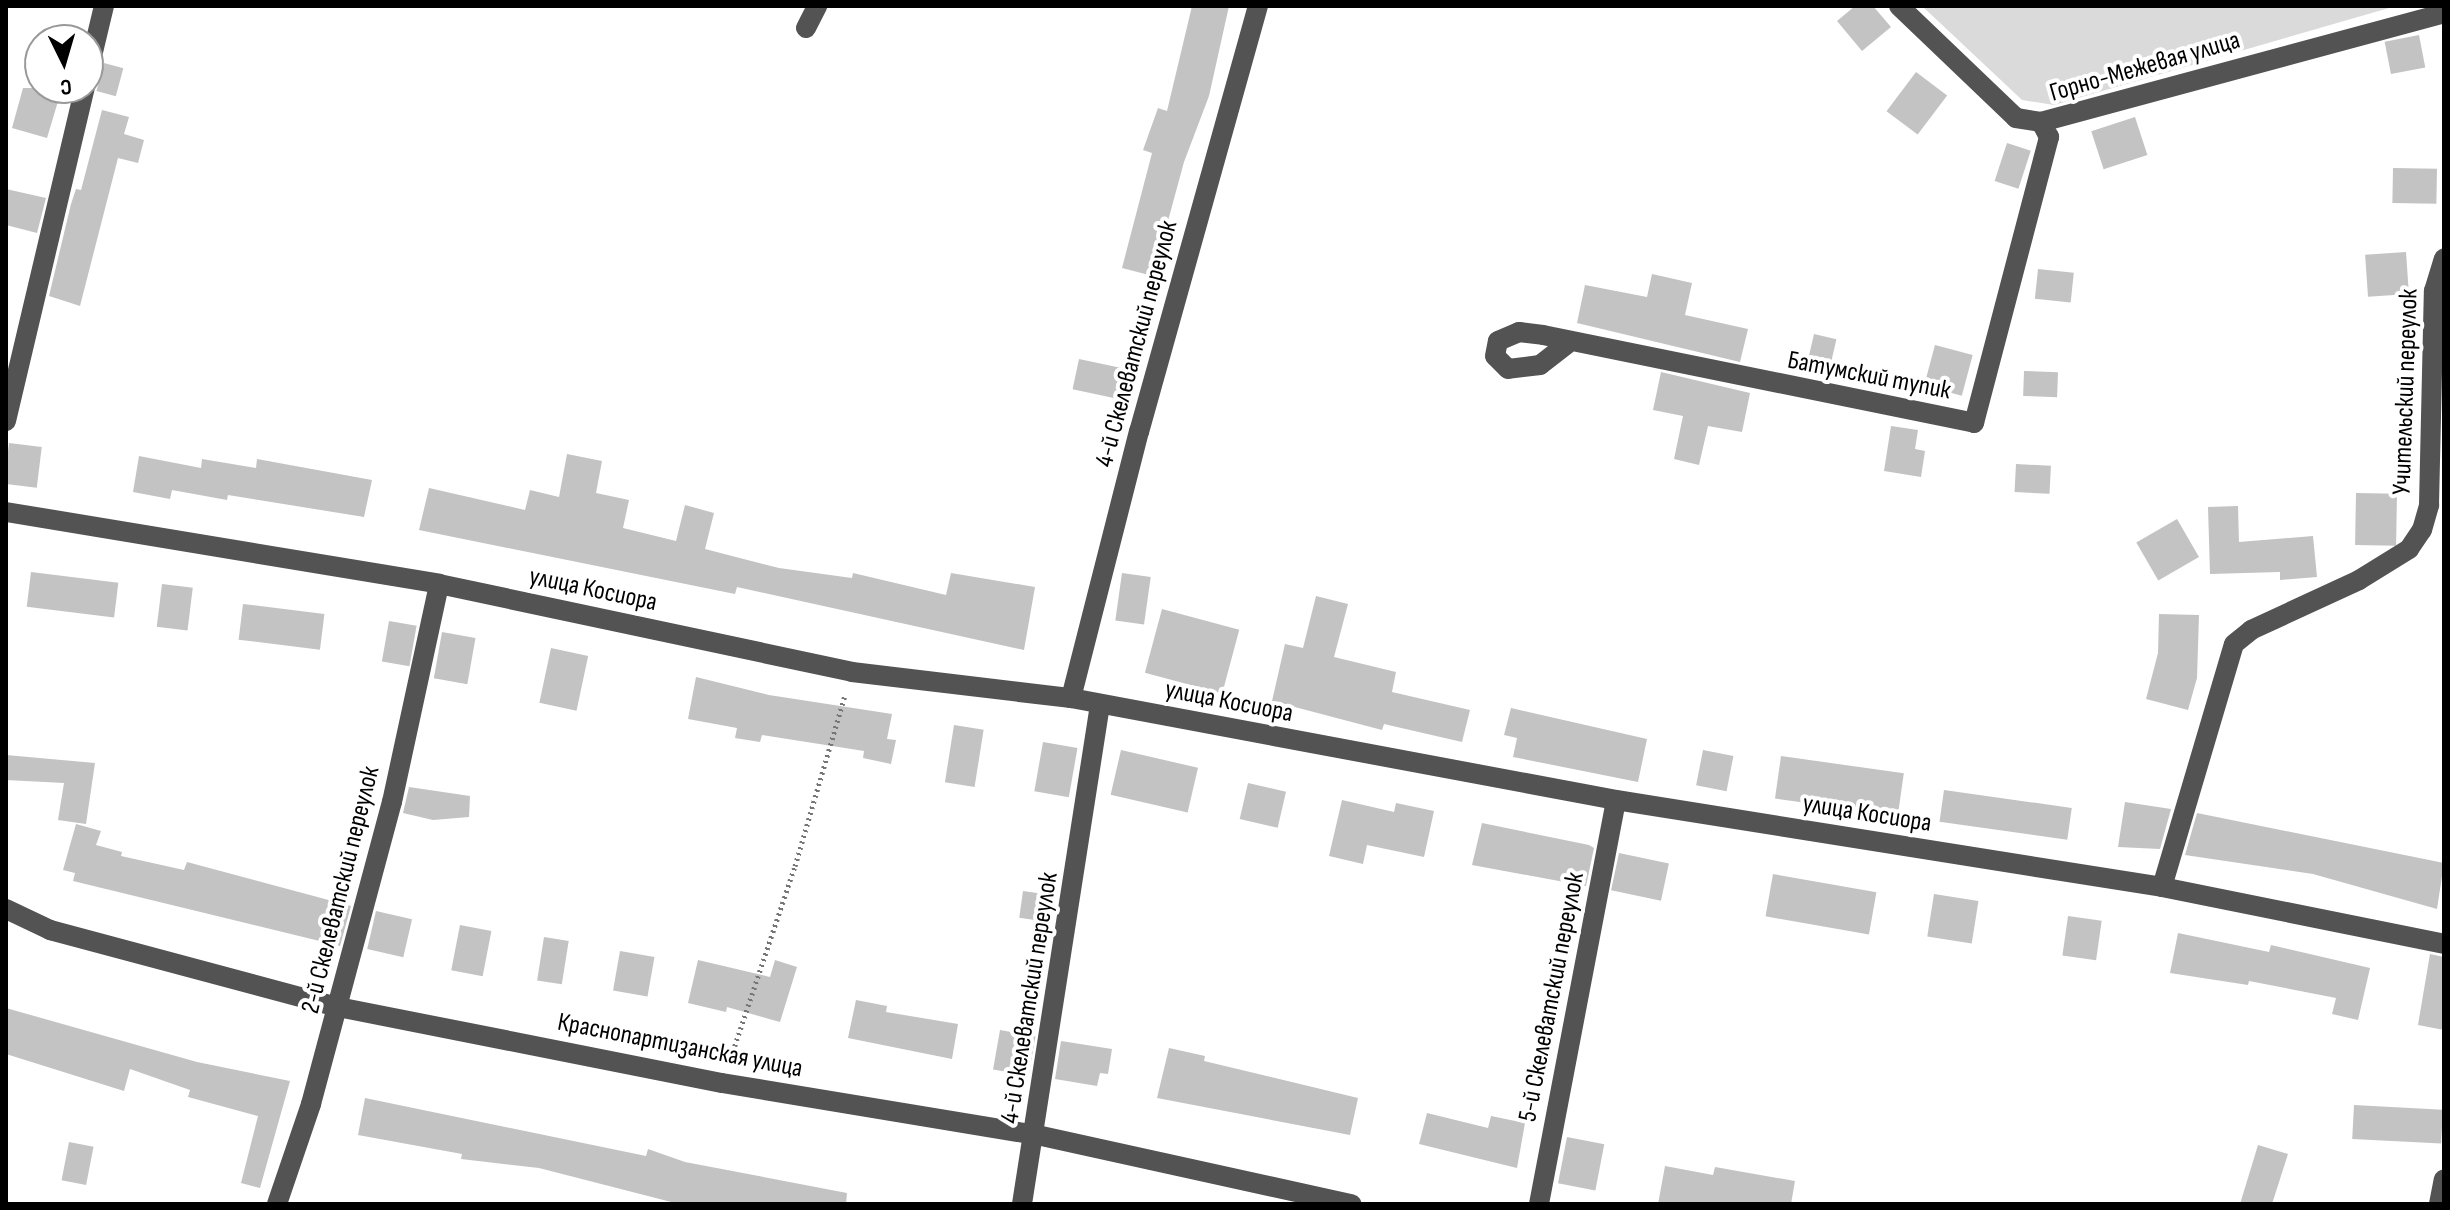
<!DOCTYPE html>
<html>
<head>
<meta charset="utf-8">
<style>
  body { margin:0 }
  #map { position:relative; width:2450px; height:1210px; overflow:hidden; background:#fff; font-family:"Sofia Sans Condensed",sans-serif }
  div>[style] { position:absolute }
  .green>* { inset:0; background:#dadada }
  .building>* { inset:0; background:#c3c3c3; transform-origin:0 0 }
  .path>* { height:5px; margin-top:-2.5px; transform-origin:0; background:repeating-linear-gradient(90deg,#757575 0 2px,transparent 0 6px) }
  .minor>* { height:20px; margin:-10px; padding:0 10px; transform-origin:10px; border-radius:10px; background:#535353 }
  span { translate:-50% -50%; white-space:nowrap; text-align:center; line-height:1.15; -webkit-text-stroke:8px #fff; paint-order:stroke }
  .street-label { font-size:26px; color:#000 }
  .frame { position:absolute; inset:0; border:8px solid #000; pointer-events:none }
  .north { position:absolute; left:24px; top:24px; width:80px; height:80px; box-sizing:border-box; background:#fff; border:2px solid #999; border-radius:50%; rotate:175deg; font-size:22px; font-weight:700; line-height:32px; text-align:center; color:#000 }
  .north::after { content:''; display:block; margin:auto; width:28px; height:36px; background:#000; clip-path:polygon(50% 0,100% 100%,50% 72%,0 100%) }
</style>
</head>
<body>
<div id="map">
  <div class="green">
    <div style="clip-path:polygon(1922px 6px,2396px 6px,2054px 105px,2022px 100px)"></div>
  </div>
  <div class="building">
    <div style="clip-path:polygon(1192px 6px,1229px 6px,1209px 96px,1184px 162px,1153px 276px,1122px 268px,1152px 153px,1143px 150px,1158px 108px,1167px 111px)"></div>
    <div style="clip-path:polygon(1855px 6px,1873px 6px,1891px 27px,1862px 51px,1837px 21px)"></div>
    <div style="left:2419px;top:35px;width:33px;height:35px;rotate:79deg"></div>
    <div style="left:104px;top:63px;width:20px;height:29px;rotate:15deg"></div>
    <div style="left:1916px;top:72px;width:39px;height:49px;rotate:37deg"></div>
    <div style="clip-path:polygon(23px 88px,62px 88px,47px 138px,12px 128px)"></div>
    <div style="clip-path:polygon(102px 110px,129px 117px,124px 134px,144px 140px,138px 163px,118px 158px,80px 306px,49px 296px,71px 204px,76px 189px,81px 190px)"></div>
    <div style="left:2135px;top:117px;width:40px;height:46px;rotate:72deg"></div>
    <div style="left:2007px;top:143px;width:25px;height:40px;rotate:18deg"></div>
    <div style="left:2393px;top:168px;width:44px;height:35px;rotate:1deg"></div>
    <div style="clip-path:polygon(6px 189px,46px 198px,37px 233px,6px 225px)"></div>
    <div style="left:2406px;top:252px;width:42px;height:41px;rotate:86deg"></div>
    <div style="left:2038px;top:269px;width:36px;height:30px;rotate:6deg"></div>
    <div style="clip-path:polygon(1652px 274px,1692px 283px,1685px 315px,1748px 329px,1740px 362px,1577px 323px,1585px 285px,1647px 297px)"></div>
    <div style="left:1814px;top:334px;width:23px;height:40px;rotate:13deg"></div>
    <div style="left:1935px;top:345px;width:39px;height:42px;rotate:15deg"></div>
    <div style="left:1079px;top:359px;width:47px;height:31px;rotate:12deg"></div>
    <div style="left:2024px;top:371px;width:34px;height:25px;rotate:2deg"></div>
    <div style="clip-path:polygon(1661px 372px,1750px 393px,1742px 432px,1708px 426px,1699px 465px,1674px 459px,1683px 416px,1653px 410px)"></div>
    <div style="clip-path:polygon(1891px 426px,1918px 430px,1915px 449px,1925px 451px,1921px 477px,1884px 471px)"></div>
    <div style="left:9px;top:443px;width:33px;height:41px;rotate:7deg"></div>
    <div style="clip-path:polygon(567px 454px,602px 461px,596px 493px,629px 500px,623px 528px,676px 541px,685px 505px,714px 513px,705px 549px,779px 568px,852px 578px,853px 573px,946px 595px,951px 573px,1035px 587px,1024px 650px,737px 587px,735px 594px,419px 530px,429px 488px,525px 510px,530px 490px,559px 497px)"></div>
    <div style="clip-path:polygon(139px 456px,201px 468px,202px 459px,256px 468px,257px 459px,372px 480px,364px 517px,228px 495px,227px 500px,172px 490px,170px 499px,133px 492px)"></div>
    <div style="left:2016px;top:464px;width:35px;height:28px;rotate:3deg"></div>
    <div style="left:2356px;top:493px;width:41px;height:52px;rotate:1deg"></div>
    <div style="clip-path:polygon(2238px 506px,2239px 542px,2313px 536px,2317px 577px,2280px 580px,2280px 572px,2210px 574px,2208px 507px)"></div>
    <div style="left:2177px;top:519px;width:44px;height:47px;rotate:60deg"></div>
    <div style="left:31px;top:572px;width:88px;height:35px;rotate:7deg"></div>
    <div style="left:1122px;top:573px;width:29px;height:48px;rotate:8deg"></div>
    <div style="left:162px;top:584px;width:31px;height:43px;rotate:7deg"></div>
    <div style="clip-path:polygon(1316px 596px,1348px 604px,1334px 657px,1396px 672px,1392px 692px,1470px 710px,1462px 742px,1384px 724px,1382px 730px,1272px 701px,1285px 644px,1303px 648px)"></div>
    <div style="left:243px;top:604px;width:82px;height:36px;rotate:7deg"></div>
    <div style="left:1162px;top:609px;width:80px;height:66px;rotate:15deg"></div>
    <div style="clip-path:polygon(2159px 614px,2199px 615px,2197px 678px,2188px 710px,2146px 699px,2158px 653px)"></div>
    <div style="left:389px;top:621px;width:28px;height:41px;rotate:10deg"></div>
    <div style="left:442px;top:632px;width:34px;height:47px;rotate:10deg"></div>
    <div style="left:551px;top:648px;width:38px;height:56px;rotate:12deg"></div>
    <div style="clip-path:polygon(696px 677px,769px 695px,892px 714px,887px 739px,896px 740px,891px 764px,863px 758px,864px 751px,762px 735px,760px 742px,735px 738px,737px 728px,688px 719px)"></div>
    <div style="clip-path:polygon(1511px 708px,1647px 739px,1638px 782px,1513px 757px,1517px 738px,1504px 735px)"></div>
    <div style="left:954px;top:725px;width:30px;height:58px;rotate:9deg"></div>
    <div style="left:1043px;top:742px;width:35px;height:50px;rotate:10deg"></div>
    <div style="left:1121px;top:750px;width:79px;height:46px;rotate:13deg"></div>
    <div style="left:1703px;top:750px;width:31px;height:36px;rotate:11deg"></div>
    <div style="clip-path:polygon(6px 755px,95px 763px,86px 824px,58px 820px,64px 783px,6px 780px)"></div>
    <div style="left:1781px;top:756px;width:124px;height:43px;rotate:8deg"></div>
    <div style="left:1248px;top:783px;width:39px;height:37px;rotate:13deg"></div>
    <div style="clip-path:polygon(409px 787px,470px 796px,469px 817px,433px 820px,403px 813px)"></div>
    <div style="left:1944px;top:790px;width:129px;height:32px;rotate:8deg"></div>
    <div style="clip-path:polygon(1342px 800px,1394px 812px,1396px 803px,1434px 811px,1424px 857px,1367px 845px,1363px 864px,1329px 856px)"></div>
    <div style="clip-path:polygon(2125px 802px,2171px 809px,2160px 849px,2118px 847px)"></div>
    <div style="clip-path:polygon(2197px 813px,2444px 863px,2437px 909px,2313px 874px,2185px 855px)"></div>
    <div style="clip-path:polygon(1482px 823px,1589px 845px,1594px 848px,1586px 886px,1472px 865px)"></div>
    <div style="clip-path:polygon(76px 824px,101px 831px,96px 845px,122px 852px,121px 856px,184px 870px,187px 862px,351px 906px,340px 946px,73px 881px,75px 873px,63px 870px)"></div>
    <div style="left:1619px;top:853px;width:51px;height:38px;rotate:12deg"></div>
    <div style="left:1773px;top:874px;width:105px;height:43px;rotate:10deg"></div>
    <div style="left:1023px;top:891px;width:30px;height:27px;rotate:8deg"></div>
    <div style="left:1934px;top:894px;width:45px;height:43px;rotate:9deg"></div>
    <div style="left:376px;top:911px;width:37px;height:39px;rotate:13deg"></div>
    <div style="left:2068px;top:916px;width:34px;height:40px;rotate:8deg"></div>
    <div style="left:460px;top:925px;width:32px;height:46px;rotate:11deg"></div>
    <div style="clip-path:polygon(2178px 933px,2269px 952px,2271px 945px,2370px 968px,2358px 1020px,2332px 1014px,2336px 998px,2249px 981px,2248px 985px,2170px 973px)"></div>
    <div style="left:544px;top:937px;width:25px;height:44px;rotate:9deg"></div>
    <div style="left:620px;top:951px;width:35px;height:40px;rotate:10deg"></div>
    <div style="clip-path:polygon(2430px 954px,2444px 957px,2444px 1030px,2418px 1025px)"></div>
    <div style="clip-path:polygon(698px 960px,770px 977px,775px 960px,797px 967px,780px 1022px,727px 1007px,726px 1012px,688px 1003px)"></div>
    <div style="clip-path:polygon(856px 1000px,887px 1006px,886px 1012px,958px 1024px,952px 1059px,848px 1038px)"></div>
    <div style="clip-path:polygon(6px 1008px,197px 1062px,290px 1081px,260px 1188px,241px 1183px,258px 1116px,188px 1097px,190px 1090px,130px 1069px,124px 1091px,6px 1054px)"></div>
    <div style="left:1000px;top:1030px;width:36px;height:40px;rotate:10deg"></div>
    <div style="clip-path:polygon(1061px 1041px,1112px 1049px,1108px 1074px,1100px 1073px,1097px 1086px,1055px 1079px)"></div>
    <div style="clip-path:polygon(1169px 1048px,1205px 1056px,1204px 1061px,1358px 1098px,1350px 1135px,1157px 1098px)"></div>
    <div style="clip-path:polygon(365px 1098px,646px 1156px,648px 1149px,685px 1162px,847px 1193px,846px 1204px,679px 1204px,539px 1168px,461px 1159px,462px 1154px,358px 1135px)"></div>
    <div style="left:2354px;top:1105px;width:89px;height:34px;rotate:3deg"></div>
    <div style="clip-path:polygon(1427px 1113px,1488px 1128px,1491px 1116px,1525px 1123px,1517px 1168px,1419px 1144px)"></div>
    <div style="left:1567px;top:1137px;width:38px;height:47px;rotate:11deg"></div>
    <div style="left:69px;top:1142px;width:25px;height:39px;rotate:11deg"></div>
    <div style="clip-path:polygon(2258px 1145px,2288px 1154px,2272px 1204px,2240px 1204px)"></div>
    <div style="clip-path:polygon(1665px 1166px,1713px 1175px,1715px 1167px,1795px 1181px,1791px 1204px,1658px 1204px)"></div>
  </div>
  <div class="path">
    <div style="left:729px;top:1063px;width:208px;rotate:-71.5deg"></div>
    <div style="left:795px;top:866px;width:178px;rotate:-73.7deg"></div>
  </div>
  <div class="minor">
    <div style="left:1899px;top:6px;width:162px;rotate:43.7deg"></div>
    <div style="left:2016px;top:118px;width:25px;rotate:9deg"></div>
    <div style="left:2041px;top:122px;width:417px;rotate:-15.1deg"></div>
    <div style="left:806px;top:28px;width:25px;rotate:-63deg"></div>
    <div style="left:88px;top:73px;width:69px;rotate:-76.6deg"></div>
    <div style="left:1567px;top:344px;width:34px;rotate:142deg"></div>
    <div style="left:1540px;top:365px;width:32px;rotate:173deg"></div>
    <div style="left:1508px;top:369px;width:18px;rotate:-135deg"></div>
    <div style="left:1495px;top:356px;width:15px;rotate:-79deg"></div>
    <div style="left:1498px;top:341px;width:23px;rotate:-23deg"></div>
    <div style="left:1519px;top:332px;width:24px;rotate:7deg"></div>
    <div style="left:1543px;top:335px;width:440px;rotate:11.5deg"></div>
    <div style="left:1974px;top:423px;width:296px;rotate:-75.3deg"></div>
    <div style="left:2049px;top:137px;width:17px;rotate:-118deg"></div>
    <div style="left:6px;top:421px;width:342px;rotate:-76.7deg"></div>
    <div style="left:6px;top:512px;width:439px;rotate:9.4deg"></div>
    <div style="left:439px;top:584px;width:422px;rotate:12deg"></div>
    <div style="left:852px;top:672px;width:221px;rotate:6.8deg"></div>
    <div style="left:1071px;top:698px;width:554px;rotate:10.6deg"></div>
    <div style="left:1616px;top:800px;width:553px;rotate:9.05deg"></div>
    <div style="left:2162px;top:887px;width:288px;rotate:11.4deg"></div>
    <div style="left:1071px;top:698px;width:275px;rotate:-75.7deg"></div>
    <div style="left:1139px;top:432px;width:442px;rotate:-74.4deg"></div>
    <div style="left:2162px;top:887px;width:253px;rotate:-73.5deg"></div>
    <div style="left:2234px;top:644px;width:22px;rotate:-39deg"></div>
    <div style="left:2251px;top:630px;width:119px;rotate:-24.8deg"></div>
    <div style="left:2359px;top:580px;width:59px;rotate:-31.8deg"></div>
    <div style="left:2409px;top:549px;width:23px;rotate:-56deg"></div>
    <div style="left:2422px;top:530px;width:26px;rotate:-74deg"></div>
    <div style="left:2429px;top:505px;width:214px;rotate:-88.7deg"></div>
    <div style="left:2434px;top:291px;width:34px;rotate:-73deg"></div>
    <div style="left:6px;top:909px;width:49px;rotate:25.5deg"></div>
    <div style="left:50px;top:930px;width:298px;rotate:15deg"></div>
    <div style="left:338px;top:1007px;width:391px;rotate:11.2deg"></div>
    <div style="left:722px;top:1083px;width:319px;rotate:9.4deg"></div>
    <div style="left:1037px;top:1135px;width:322px;rotate:12.4deg"></div>
    <div style="left:277px;top:1204px;width:106px;rotate:-71.2deg"></div>
    <div style="left:311px;top:1104px;width:313px;rotate:-75deg"></div>
    <div style="left:392px;top:802px;width:223px;rotate:-77.8deg"></div>
    <div style="left:1022px;top:1204px;width:505px;rotate:-81.12deg"></div>
    <div style="left:1539px;top:1204px;width:411px;rotate:-79.2deg"></div>
    <div style="left:2439px;top:1204px;width:25px;rotate:-79deg"></div>
  </div>
  <div class="street-label">
    <span style="left:2145px;top:67px;rotate:-16deg">Горно-Межевая улица</span>
    <span style="left:1137px;top:344px;rotate:-75deg">4-й Скелеватский переулок</span>
    <span style="left:1869px;top:376px;rotate:11deg">Батумский тупик</span>
    <span style="left:2406px;top:392px;rotate:-88deg">Учительский переулок</span>
    <span style="left:593px;top:590px;rotate:12deg">улица Косиора</span>
    <span style="left:1229px;top:702px;rotate:11deg">улица Косиора</span>
    <span style="left:1867px;top:814px;rotate:9deg">улица Косиора</span>
    <span style="left:341px;top:890px;rotate:-76deg">2-й Скелеватский переулок</span>
    <span style="left:1552px;top:997px;rotate:-79deg">5-й Скелеватский переулок</span>
    <span style="left:1030px;top:998px;rotate:-81deg">4-й Скелеватский переулок</span>
    <span style="left:680px;top:1046px;rotate:11deg">Краснопартизанская улица</span>
  </div>
  <div class="frame"></div>
  <div class="north">С</div>
</div>
</body>
</html>
